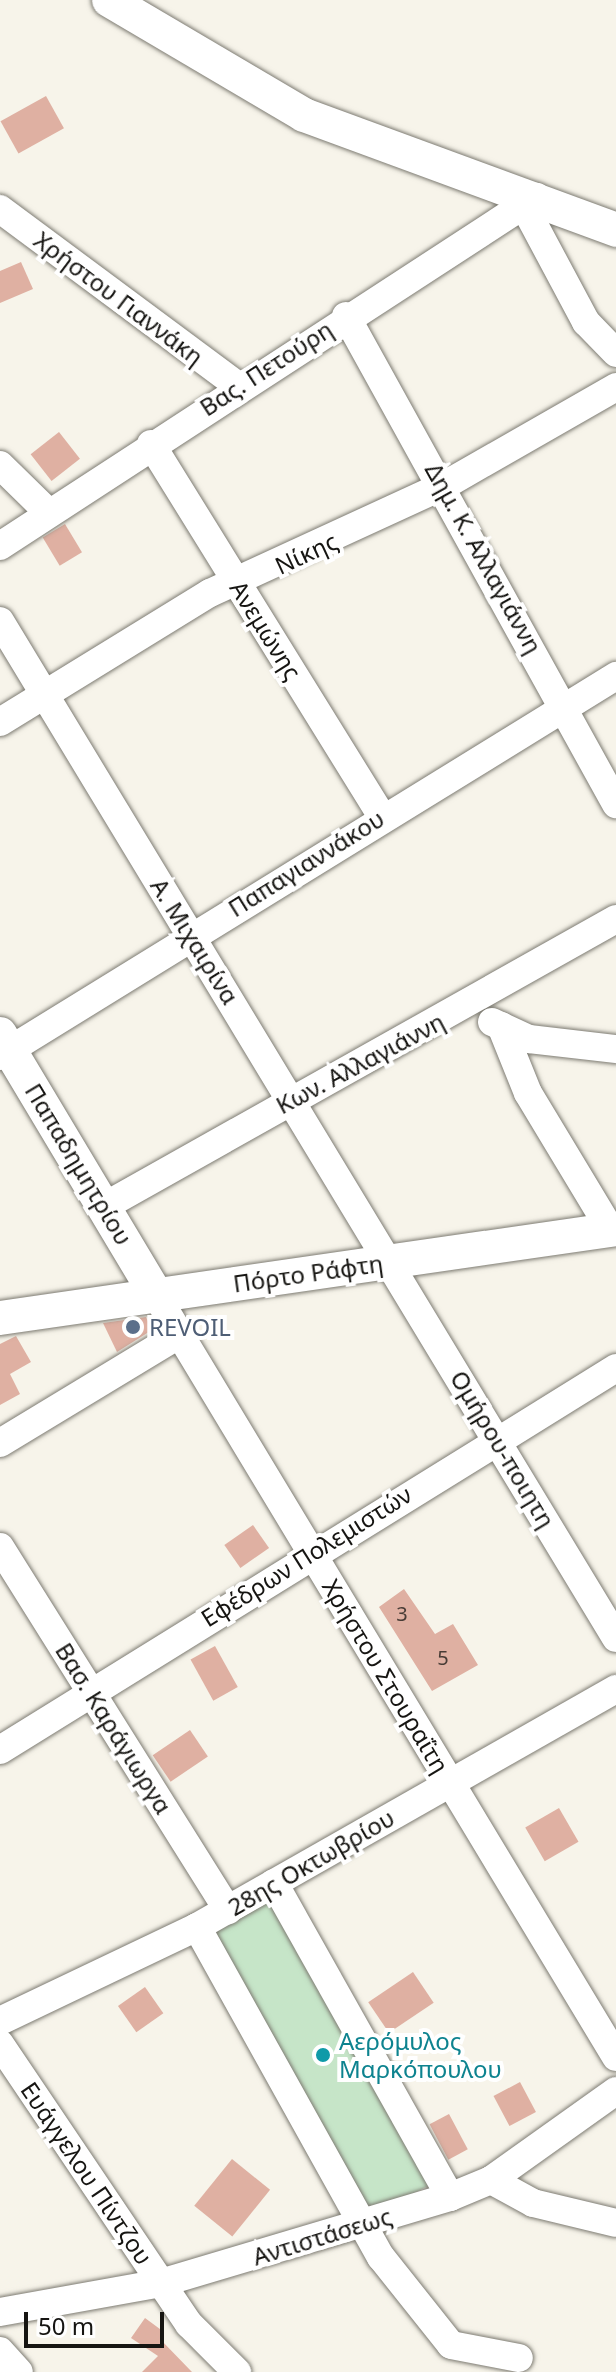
<!DOCTYPE html>
<html>
<head>
<meta charset="utf-8">
<style>
  body { margin:0 }
  #map { position:relative; width:616px; height:2372px; overflow:hidden; background:#f7f4ea; font-family:"Noto Sans",sans-serif }
  div>[style] { position:absolute }
  .green>* { inset:0; background:#c6e5c8; transform-origin:0 0 }
  .building>* { inset:0; background:#dfb0a2; transform-origin:0 0 }
  .roads { filter:drop-shadow(0 0 2px #7d7b72) drop-shadow(0 0 2px #7d7b72) }
  .minor>* { height:28px; margin:-14px; padding:0 14px; transform-origin:14px; border-radius:14px; background:#fff }
  .major>* { height:34px; margin:-17px; padding:0 17px; transform-origin:17px; border-radius:17px; background:#fff }
  .dots>* { width:22px; height:22px; translate:-50% -50%; box-sizing:border-box; border:4px solid #fff; border-radius:50% }
  span { translate:-50% -50%; white-space:nowrap; text-align:center; line-height:1.15; -webkit-text-stroke:8px #fff; paint-order:stroke }
  .number-label { font-size:20px; color:#483c36 }
  .number-label span { -webkit-text-stroke-width:0 }
  .street-label { font-size:24px; color:#161512 }
  .service-label { font-size:24px; color:#4e5e75 }
  .left { translate:0 -50%; text-align:left }
  .culture-label { font-size:24px; color:#0d838f }
  .scale { position:absolute; left:24px; top:2312px; width:140px; height:36px; box-sizing:border-box; border:4px solid #161512; border-top:0; padding-left:10px; font-size:24px; line-height:28px; white-space:nowrap; color:#161512; -webkit-text-stroke:6px #fff; paint-order:stroke }
</style>
</head>
<body>
<div id="map">
  <div class="green">
    <div style="left:274px;top:1896px;width:328px;height:76px;rotate:61deg"></div>
  </div>
  <div class="building">
    <div style="left:46px;top:96px;width:37px;height:52px;rotate:61deg"></div>
    <div style="clip-path:polygon(21px 262px,33px 289px,0 303px,0 271px)"></div>
    <div style="left:59px;top:432px;width:34px;height:36px;rotate:52deg"></div>
    <div style="left:65px;top:524px;width:33px;height:26px;rotate:59deg"></div>
    <div style="clip-path:polygon(146px 1317px,152px 1330px,117px 1352px,103px 1323px)"></div>
    <div style="clip-path:polygon(16px 1336px,31px 1362px,10px 1374px,20px 1394px,0 1405px,0 1344px)"></div>
    <div style="left:253px;top:1525px;width:28px;height:35px;rotate:55deg"></div>
    <div style="clip-path:polygon(404px 1589px,435px 1634px,453px 1624px,478px 1665px,432px 1691px,379px 1607px)"></div>
    <div style="left:215px;top:1646px;width:47px;height:28px;rotate:61deg"></div>
    <div style="left:190px;top:1730px;width:32px;height:45px;rotate:56deg"></div>
    <div style="left:559px;top:1808px;width:39px;height:39px;rotate:60deg"></div>
    <div style="left:413px;top:1972px;width:37px;height:54px;rotate:56deg"></div>
    <div style="left:145px;top:1987px;width:32px;height:33px;rotate:55deg"></div>
    <div style="left:520px;top:2082px;width:34px;height:30px;rotate:62deg"></div>
    <div style="left:449px;top:2114px;width:40px;height:22px;rotate:62deg"></div>
    <div style="left:232px;top:2159px;width:49px;height:60px;rotate:39deg"></div>
    <div style="clip-path:polygon(145px 2318px,164px 2332px,160px 2339px,192px 2372px,142px 2372px,158px 2356px,131px 2338px)"></div>
  </div>
  <div class="roads">
    <div class="minor">
      <div style="left:516px;top:191px;width:149px;rotate:61.9deg"></div>
      <div style="left:586px;top:322px;width:43px;rotate:45.9deg"></div>
      <div style="left:0;top:209px;width:297px;rotate:36.6deg"></div>
      <div style="left:346px;top:316px;width:558px;rotate:61.05deg"></div>
      <div style="left:151px;top:444px;width:438px;rotate:58.2deg"></div>
      <div style="left:0;top:465px;width:69px;rotate:44.4deg"></div>
      <div style="left:0;top:546px;width:640px;rotate:-33.07deg"></div>
      <div style="left:0;top:621px;width:1189px;rotate:58.8deg"></div>
      <div style="left:0;top:722px;width:246px;rotate:-31.6deg"></div>
      <div style="left:210px;top:593px;width:259px;rotate:-24.7deg"></div>
      <div style="left:445px;top:485px;width:197px;rotate:-29.8deg"></div>
      <div style="left:492px;top:1022px;width:41px;rotate:24.7deg"></div>
      <div style="left:529px;top:1039px;width:88px;rotate:6.6deg"></div>
      <div style="left:501px;top:1026px;width:72px;rotate:68.1deg"></div>
      <div style="left:528px;top:1093px;width:159px;rotate:58.9deg"></div>
      <div style="left:0;top:1056px;width:724px;rotate:-31.67deg"></div>
      <div style="left:105px;top:1206px;width:586px;rotate:-29.32deg"></div>
      <div style="left:156px;top:1295px;width:890px;rotate:58.88deg"></div>
      <div style="left:0;top:1443px;width:210px;rotate:-31.2deg"></div>
      <div style="left:0;top:1547px;width:429px;rotate:57.9deg"></div>
      <div style="left:0;top:1750px;width:725px;rotate:-31.8deg"></div>
      <div style="left:274px;top:1883px;width:360px;rotate:60.7deg"></div>
      <div style="left:197px;top:1927px;width:378px;rotate:60.9deg"></div>
      <div style="left:381px;top:2257px;width:112px;rotate:51.5deg"></div>
      <div style="left:451px;top:2345px;width:69px;rotate:10.8deg"></div>
      <div style="left:0;top:2021px;width:218px;rotate:-25.5deg"></div>
      <div style="left:197px;top:1927px;width:482px;rotate:-29.6deg"></div>
      <div style="left:0;top:2044px;width:338px;rotate:56deg"></div>
      <div style="left:189px;top:2324px;width:68px;rotate:45deg"></div>
      <div style="left:491px;top:2180px;width:48px;rotate:28.7deg"></div>
      <div style="left:533px;top:2203px;width:85px;rotate:13.5deg"></div>
      <div style="left:0;top:2312px;width:164px;rotate:-10.2deg"></div>
      <div style="left:161px;top:2283px;width:302px;rotate:-16.6deg"></div>
      <div style="left:450px;top:2197px;width:44px;rotate:-22.5deg"></div>
      <div style="left:491px;top:2180px;width:153px;rotate:-35.5deg"></div>
      <div style="left:0;top:2351px;width:28px;rotate:48deg"></div>
    </div>
    <div class="major">
      <div style="left:109px;top:0;width:226px;rotate:30.5deg"></div>
      <div style="left:304px;top:115px;width:333px;rotate:20.2deg"></div>
      <div style="left:0;top:1034px;width:304px;rotate:59.1deg"></div>
      <div style="left:0;top:1318px;width:622px;rotate:-8.22deg"></div>
    </div>
  </div>
  <div class="dots">
    <div style="left:133px;top:1327px;background:#5c6f8a"></div>
    <div style="left:323px;top:2055px;background:#0f9aa8"></div>
  </div>
  <div class="number-label">
    <span style="left:402px;top:1613px">3</span>
    <span style="left:443px;top:1657px">5</span>
  </div>
  <div class="street-label">
    <span style="left:119px;top:298px;rotate:37deg">Χρήστου Γιαννάκη</span>
    <span style="left:266px;top:368px;rotate:-33deg">Βας. Πετούρη</span>
    <span style="left:306px;top:553px;rotate:-25deg">Νίκης</span>
    <span style="left:484px;top:558px;rotate:61deg">Δημ. Κ. Αλλαγιάννη</span>
    <span style="left:266px;top:630px;rotate:58deg">Ανεμώνης</span>
    <span style="left:306px;top:863px;rotate:-32deg">Παπαγιαννάκου</span>
    <span style="left:195px;top:941px;rotate:58deg">Α. Μιχαιρίνα</span>
    <span style="left:360px;top:1063px;rotate:-28deg">Κων. Αλλαγιάννη</span>
    <span style="left:79px;top:1164px;rotate:59deg">Παπαδημητρίου</span>
    <span style="left:308px;top:1273px;rotate:-8deg">Πόρτο Ράφτη</span>
    <span style="left:503px;top:1449px;rotate:59deg">Ομήρου-ποιητη</span>
    <span style="left:306px;top:1556px;rotate:-32deg">Εφέδρων Πολεμιστών</span>
    <span style="left:386px;top:1676px;rotate:59deg">Χρήστου Στουραΐτη</span>
    <span style="left:114px;top:1728px;rotate:58deg">Βασ. Καράγιωργα</span>
    <span style="left:311px;top:1862px;rotate:-30deg">28ης Οκτωβρίου</span>
    <span style="left:87px;top:2173px;rotate:56deg">Ευάγγελου Πίντζου</span>
    <span style="left:322px;top:2236px;rotate:-17deg">Αντιστάσεως</span>
  </div>
  <div class="service-label">
    <span class="left" style="left:149px;top:1327px">REVOIL</span>
  </div>
  <div class="culture-label">
    <span class="left" style="left:339px;top:2055px">Αερόμυλος<br>Μαρκόπουλου</span>
  </div>
  <div class="scale">50 m</div>
</div>
</body>
</html>
